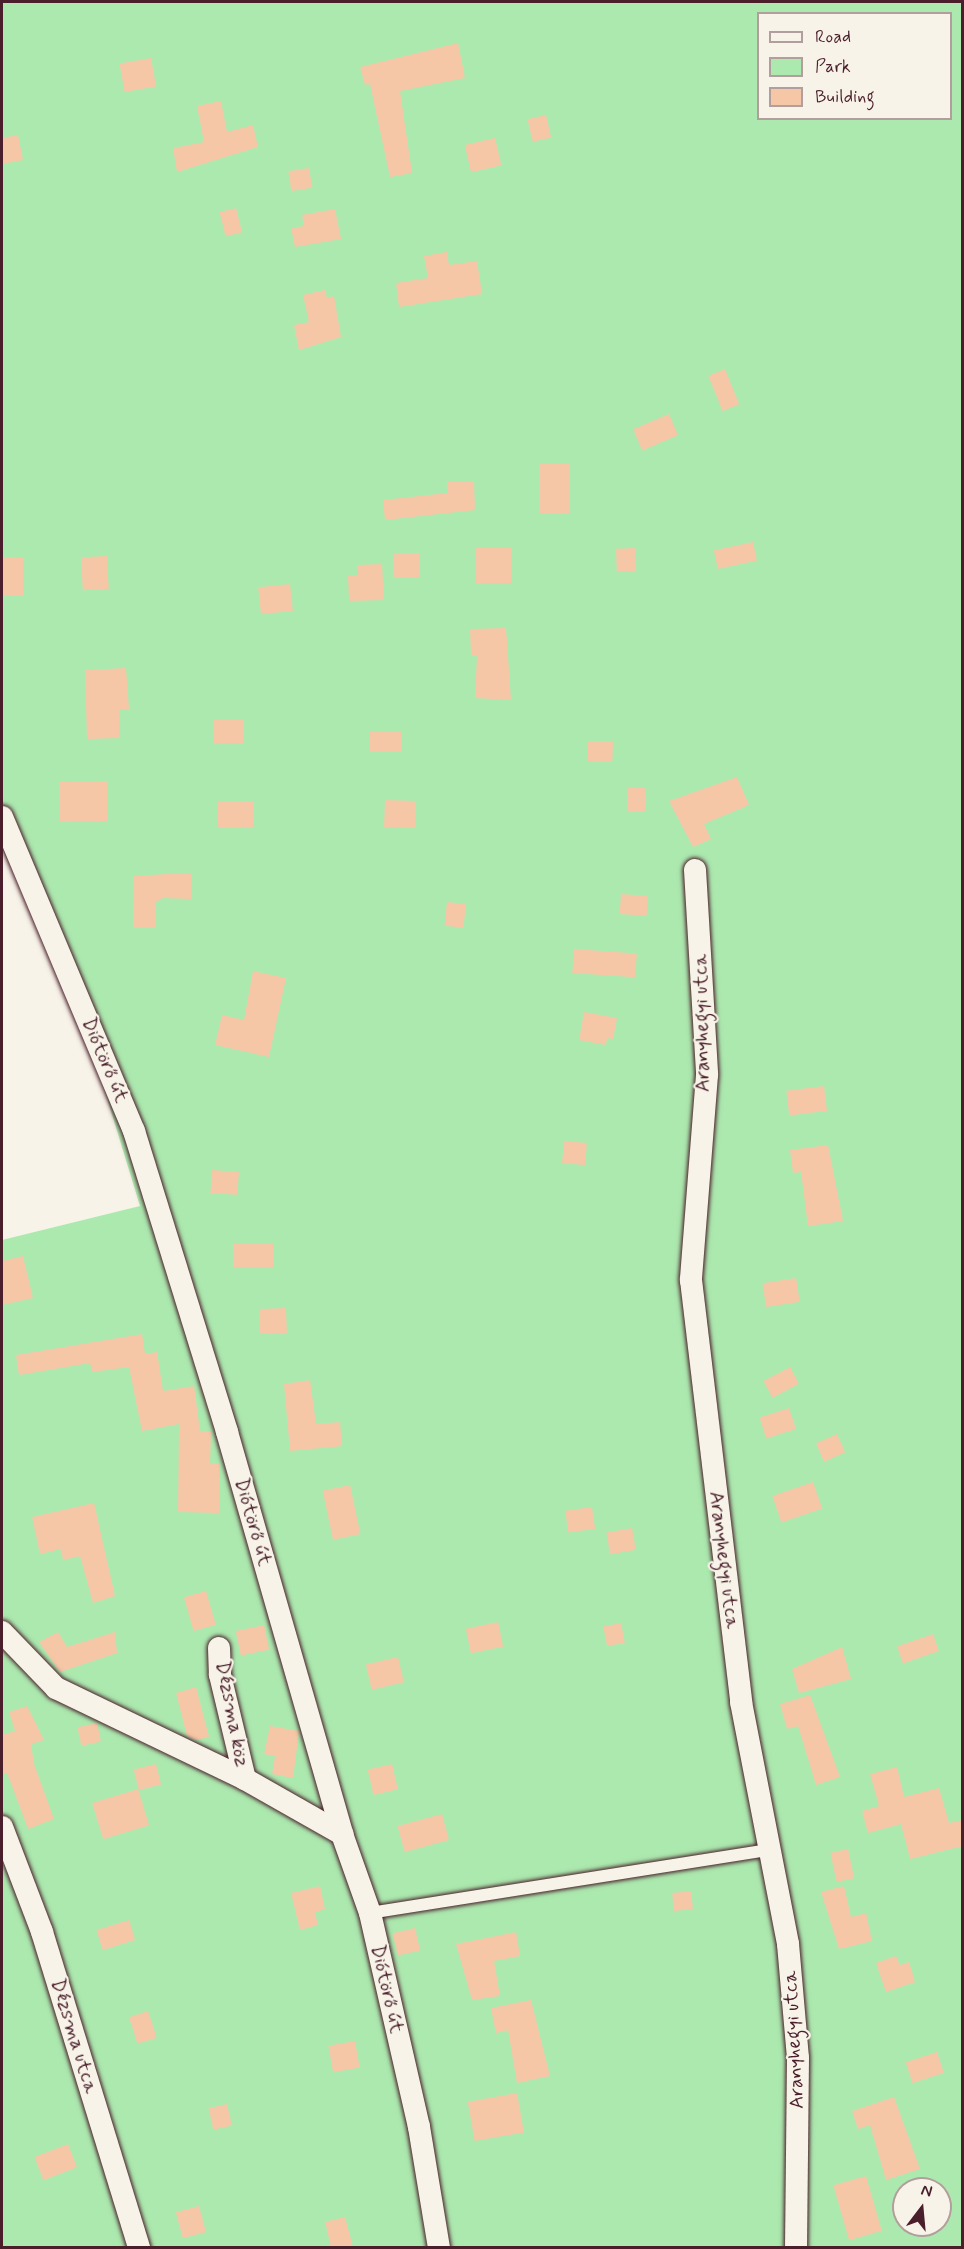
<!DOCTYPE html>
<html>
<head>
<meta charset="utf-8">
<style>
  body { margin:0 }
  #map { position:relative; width:964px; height:2249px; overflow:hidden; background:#f7f3e8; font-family:Mynerve,sans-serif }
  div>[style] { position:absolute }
  .green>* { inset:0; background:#ace9af }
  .building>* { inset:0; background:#f6c7a6; transform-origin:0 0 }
  .roads { filter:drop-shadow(0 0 2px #4a1f2b) drop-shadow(0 0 2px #4a1f2b) }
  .service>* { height:12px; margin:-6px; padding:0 6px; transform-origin:6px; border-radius:6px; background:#f7f3e8 }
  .minor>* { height:22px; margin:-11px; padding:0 11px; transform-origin:11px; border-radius:11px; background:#f7f3e8 }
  span { translate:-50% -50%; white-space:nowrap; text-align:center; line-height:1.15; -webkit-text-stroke:4.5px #f7f3e8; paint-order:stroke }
  .street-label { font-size:20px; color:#4a1f2b }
  .frame { position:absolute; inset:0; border:3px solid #4a1f2b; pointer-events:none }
  .legend { position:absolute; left:757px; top:12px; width:195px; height:108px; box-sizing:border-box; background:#f7f3e8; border:2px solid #b29e9c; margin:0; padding:8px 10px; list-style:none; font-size:18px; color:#4a1f2b }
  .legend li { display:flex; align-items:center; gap:12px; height:30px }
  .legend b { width:30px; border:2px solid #b29e9c }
  .north { position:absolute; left:892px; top:2177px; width:60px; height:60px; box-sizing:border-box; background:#f7f3e8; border:2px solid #b29e9c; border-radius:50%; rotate:16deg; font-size:16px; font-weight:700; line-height:24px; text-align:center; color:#4a1f2b }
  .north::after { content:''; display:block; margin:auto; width:21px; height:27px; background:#4a1f2b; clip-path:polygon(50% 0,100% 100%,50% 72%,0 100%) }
</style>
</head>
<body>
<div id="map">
  <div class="green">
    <div style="clip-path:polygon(evenodd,2px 2px,962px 2px,962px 2247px,2px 2247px,2px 1240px,140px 1206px,76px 997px,2px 849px,2px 2px,758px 14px,950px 14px,950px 118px,758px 118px,758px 14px,2px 2px,904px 2189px,940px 2189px,940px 2225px,904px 2225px,904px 2189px)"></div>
  </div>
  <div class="building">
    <div style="clip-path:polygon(458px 43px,465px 78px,400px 91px,412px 173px,390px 177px,370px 84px,365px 85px,360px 67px)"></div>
    <div style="left:151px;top:58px;width:29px;height:32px;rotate:80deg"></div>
    <div style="clip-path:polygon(221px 101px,227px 132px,253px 125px,258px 147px,177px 172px,173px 148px,204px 142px,197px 106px)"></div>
    <div style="left:546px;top:115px;width:23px;height:19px;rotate:77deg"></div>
    <div style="clip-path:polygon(18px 135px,23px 160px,2px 164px,2px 138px)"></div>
    <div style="left:495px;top:138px;width:28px;height:31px;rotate:77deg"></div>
    <div style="left:309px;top:168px;width:20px;height:21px;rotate:81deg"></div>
    <div style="left:236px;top:208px;width:25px;height:17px;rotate:76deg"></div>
    <div style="clip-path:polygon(335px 209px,341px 239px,295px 247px,291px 228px,304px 226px,302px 215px)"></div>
    <div style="clip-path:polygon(447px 252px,449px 265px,477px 261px,482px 294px,399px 307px,396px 283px,428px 278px,424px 256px)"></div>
    <div style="clip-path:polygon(325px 290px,327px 298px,334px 296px,341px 337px,299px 350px,294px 325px,309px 322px,303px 295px)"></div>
    <div style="left:725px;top:369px;width:38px;height:18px;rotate:68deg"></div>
    <div style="left:669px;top:414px;width:23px;height:39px;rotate:67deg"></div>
    <div style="left:539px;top:464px;width:30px;height:49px"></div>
    <div style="clip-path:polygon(447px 482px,474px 482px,475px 510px,385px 520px,383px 500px,447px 493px)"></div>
    <div style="left:753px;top:542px;width:19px;height:40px;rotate:78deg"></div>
    <div style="left:476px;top:548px;width:35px;height:35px"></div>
    <div style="left:635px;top:548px;width:23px;height:19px;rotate:88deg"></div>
    <div style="left:393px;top:553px;width:27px;height:24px"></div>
    <div style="left:107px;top:556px;width:33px;height:26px;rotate:87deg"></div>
    <div style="left:2px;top:557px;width:21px;height:39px"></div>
    <div style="clip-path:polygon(382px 564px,384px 600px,349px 601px,348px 575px,358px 575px,357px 565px)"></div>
    <div style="left:290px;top:584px;width:27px;height:32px;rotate:84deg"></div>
    <div style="clip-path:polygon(506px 628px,511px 700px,475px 698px,477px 655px,471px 655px,470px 629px)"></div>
    <div style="clip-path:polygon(126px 668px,129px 709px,119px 710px,119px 738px,87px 739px,85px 670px)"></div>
    <div style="left:214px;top:720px;width:30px;height:23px"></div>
    <div style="left:370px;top:732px;width:31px;height:20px"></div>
    <div style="left:588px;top:741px;width:25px;height:20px;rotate:2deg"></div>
    <div style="clip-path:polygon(737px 777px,749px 805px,704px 824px,711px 839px,693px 847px,669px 801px)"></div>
    <div style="left:107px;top:781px;width:40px;height:48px;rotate:89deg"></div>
    <div style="left:627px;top:788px;width:19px;height:24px"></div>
    <div style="left:385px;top:800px;width:31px;height:27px;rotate:2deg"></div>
    <div style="left:218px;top:801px;width:36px;height:27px"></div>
    <div style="clip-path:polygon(166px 874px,191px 874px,191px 899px,163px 898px,156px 902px,156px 928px,133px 928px,134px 876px)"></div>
    <div style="left:621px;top:894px;width:27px;height:20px;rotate:4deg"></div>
    <div style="left:447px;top:902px;width:19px;height:24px;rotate:6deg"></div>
    <div style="left:574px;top:949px;width:63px;height:24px;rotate:4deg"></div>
    <div style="clip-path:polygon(253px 971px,286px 978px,269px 1057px,215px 1045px,222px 1015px,244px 1020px)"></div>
    <div style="clip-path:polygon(584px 1012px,617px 1018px,613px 1039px,607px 1038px,606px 1045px,579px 1040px)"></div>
    <div style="left:824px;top:1086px;width:25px;height:38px;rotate:83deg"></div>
    <div style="left:564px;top:1141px;width:23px;height:22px;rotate:5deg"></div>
    <div style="clip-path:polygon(828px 1145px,843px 1221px,808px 1226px,801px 1172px,793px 1173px,790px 1150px)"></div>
    <div style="left:212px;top:1170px;width:27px;height:23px;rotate:4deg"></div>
    <div style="left:233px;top:1244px;width:40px;height:23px"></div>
    <div style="clip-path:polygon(23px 1256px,33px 1298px,2px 1305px,2px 1261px)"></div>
    <div style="left:796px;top:1278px;width:24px;height:34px;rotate:81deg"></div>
    <div style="left:286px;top:1308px;width:25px;height:27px;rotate:88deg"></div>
    <div style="clip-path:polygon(142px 1334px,145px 1354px,157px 1352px,163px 1391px,194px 1386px,200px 1431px,211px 1432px,210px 1464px,219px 1464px,219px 1513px,178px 1512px,179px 1424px,142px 1431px,129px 1367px,92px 1372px,90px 1363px,19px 1375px,16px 1355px)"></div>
    <div style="left:790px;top:1367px;width:19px;height:30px;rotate:62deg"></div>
    <div style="clip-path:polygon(310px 1380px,316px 1424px,340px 1422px,342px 1446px,290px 1451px,284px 1384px)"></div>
    <div style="left:789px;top:1408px;width:22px;height:31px;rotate:72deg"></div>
    <div style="left:837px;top:1434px;width:20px;height:23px;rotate:66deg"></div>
    <div style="left:813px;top:1482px;width:28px;height:43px;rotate:71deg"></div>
    <div style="left:350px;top:1485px;width:50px;height:28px;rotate:78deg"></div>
    <div style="clip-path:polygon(94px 1503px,115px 1596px,93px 1603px,80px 1556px,63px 1560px,61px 1549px,40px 1554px,32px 1517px)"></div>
    <div style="left:592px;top:1507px;width:22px;height:27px;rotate:82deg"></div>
    <div style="left:632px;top:1528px;width:22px;height:26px;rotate:80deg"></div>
    <div style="left:206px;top:1591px;width:35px;height:23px;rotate:74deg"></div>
    <div style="left:498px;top:1622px;width:25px;height:33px;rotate:78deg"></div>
    <div style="left:621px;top:1623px;width:20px;height:18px;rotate:79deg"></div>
    <div style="left:264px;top:1625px;width:25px;height:29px;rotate:78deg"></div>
    <div style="clip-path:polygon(58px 1632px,67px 1647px,115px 1632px,117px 1653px,60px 1672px,39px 1642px)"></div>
    <div style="left:933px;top:1634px;width:18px;height:38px;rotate:71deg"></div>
    <div style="clip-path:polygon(842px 1647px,851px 1679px,799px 1693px,792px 1669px)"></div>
    <div style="left:398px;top:1657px;width:26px;height:33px;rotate:77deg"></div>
    <div style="clip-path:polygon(196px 1687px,209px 1737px,196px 1740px,187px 1736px,176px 1693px)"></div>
    <div style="clip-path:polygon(810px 1695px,840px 1777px,816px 1785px,798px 1726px,787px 1729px,780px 1704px)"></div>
    <div style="clip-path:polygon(27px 1706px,44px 1740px,31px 1744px,34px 1764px,54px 1819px,28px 1829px,7px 1773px,2px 1774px,2px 1735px,15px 1731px,9px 1712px)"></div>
    <div style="left:97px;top:1723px;width:19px;height:20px;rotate:78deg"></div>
    <div style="clip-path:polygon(270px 1726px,299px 1731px,293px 1778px,272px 1774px,275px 1756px,264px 1754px)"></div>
    <div style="left:156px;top:1764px;width:21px;height:23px;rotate:76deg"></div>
    <div style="left:392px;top:1764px;width:26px;height:25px;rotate:77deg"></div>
    <div style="clip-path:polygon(897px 1767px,904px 1797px,939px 1788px,949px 1823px,963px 1820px,963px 1846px,910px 1859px,901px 1824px,868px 1833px,862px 1811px,879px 1806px,870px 1774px)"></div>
    <div style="left:138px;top:1789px;width:38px;height:48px;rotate:73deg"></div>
    <div style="left:442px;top:1814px;width:27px;height:46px;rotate:75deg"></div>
    <div style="left:848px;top:1849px;width:30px;height:18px;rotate:78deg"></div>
    <div style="clip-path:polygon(320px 1886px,325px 1909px,315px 1912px,318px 1925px,300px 1930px,291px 1893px)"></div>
    <div style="clip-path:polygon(844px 1886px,851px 1917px,866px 1913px,872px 1941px,839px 1949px,821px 1892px)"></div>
    <div style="left:691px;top:1891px;width:18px;height:19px;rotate:84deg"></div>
    <div style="left:129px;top:1920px;width:21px;height:34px;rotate:73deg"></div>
    <div style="left:415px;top:1928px;width:23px;height:23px;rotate:77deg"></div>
    <div style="clip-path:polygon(516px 1932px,520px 1956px,494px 1961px,500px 1996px,472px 2000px,456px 1944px)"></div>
    <div style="clip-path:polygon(896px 1956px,900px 1965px,909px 1962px,915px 1982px,886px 1992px,876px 1963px)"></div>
    <div style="clip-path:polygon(531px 2000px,550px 2076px,517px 2083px,508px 2030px,496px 2033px,491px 2008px)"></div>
    <div style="left:148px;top:2011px;width:28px;height:20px;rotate:72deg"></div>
    <div style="left:355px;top:2041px;width:27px;height:27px;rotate:80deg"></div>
    <div style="left:937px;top:2052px;width:22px;height:33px;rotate:72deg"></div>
    <div style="left:517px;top:2093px;width:40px;height:50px;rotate:80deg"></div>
    <div style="clip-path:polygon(894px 2097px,920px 2169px,886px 2180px,870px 2125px,858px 2129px,852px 2111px)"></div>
    <div style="left:227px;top:2104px;width:22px;height:19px;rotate:77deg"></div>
    <div style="left:68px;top:2144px;width:25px;height:36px;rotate:69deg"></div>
    <div style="left:866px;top:2176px;width:57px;height:34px;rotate:74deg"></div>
    <div style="left:199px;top:2206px;width:27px;height:24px;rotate:75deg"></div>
    <div style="clip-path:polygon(345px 2217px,353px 2247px,331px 2247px,325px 2222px)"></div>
  </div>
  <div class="roads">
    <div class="service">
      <div style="left:370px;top:1913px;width:404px;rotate:-9deg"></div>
    </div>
    <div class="minor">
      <div style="left:2px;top:817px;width:341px;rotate:67.2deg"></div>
      <div style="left:134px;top:1131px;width:315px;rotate:72.8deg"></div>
      <div style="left:227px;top:1432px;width:418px;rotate:74deg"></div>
      <div style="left:342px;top:1834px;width:84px;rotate:70.5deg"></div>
      <div style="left:370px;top:1913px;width:220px;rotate:77.1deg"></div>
      <div style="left:419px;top:2127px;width:123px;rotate:80.6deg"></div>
      <div style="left:695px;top:870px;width:205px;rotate:86.6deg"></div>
      <div style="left:707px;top:1075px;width:206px;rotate:94.5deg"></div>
      <div style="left:691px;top:1280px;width:425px;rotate:83.2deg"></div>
      <div style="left:741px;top:1702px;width:247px;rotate:79deg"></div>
      <div style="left:788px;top:1944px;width:114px;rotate:85deg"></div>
      <div style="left:798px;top:2058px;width:190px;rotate:90.6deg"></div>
      <div style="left:2px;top:1632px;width:78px;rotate:46deg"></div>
      <div style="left:56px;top:1688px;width:210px;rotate:25.7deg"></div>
      <div style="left:245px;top:1779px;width:112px;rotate:29.6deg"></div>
      <div style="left:219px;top:1648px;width:27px;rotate:88deg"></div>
      <div style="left:220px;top:1675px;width:107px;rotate:76.5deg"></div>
      <div style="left:2px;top:1827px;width:112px;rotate:69.1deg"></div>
      <div style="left:42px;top:1932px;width:331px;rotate:72.9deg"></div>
    </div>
  </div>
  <div class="street-label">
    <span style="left:702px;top:1023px;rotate:-91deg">Aranyhegyi utca</span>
    <span style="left:105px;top:1060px;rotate:67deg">Diótörő út</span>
    <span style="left:253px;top:1522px;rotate:74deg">Diótörő út</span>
    <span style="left:724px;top:1560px;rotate:83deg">Aranyhegyi utca</span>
    <span style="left:232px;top:1714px;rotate:79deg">Dézsma köz</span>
    <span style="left:387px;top:1989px;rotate:77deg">Diótörő út</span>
    <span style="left:74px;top:2036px;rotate:73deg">Dézsma utca</span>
    <span style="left:794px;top:2040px;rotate:-93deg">Aranyhegyi utca</span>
  </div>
  <div class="frame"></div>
  <ul class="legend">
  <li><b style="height:8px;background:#f7f3e8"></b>Road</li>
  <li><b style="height:16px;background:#ace9af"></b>Park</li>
  <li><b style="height:16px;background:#f6c7a6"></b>Building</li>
  </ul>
  <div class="north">N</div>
</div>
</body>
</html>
